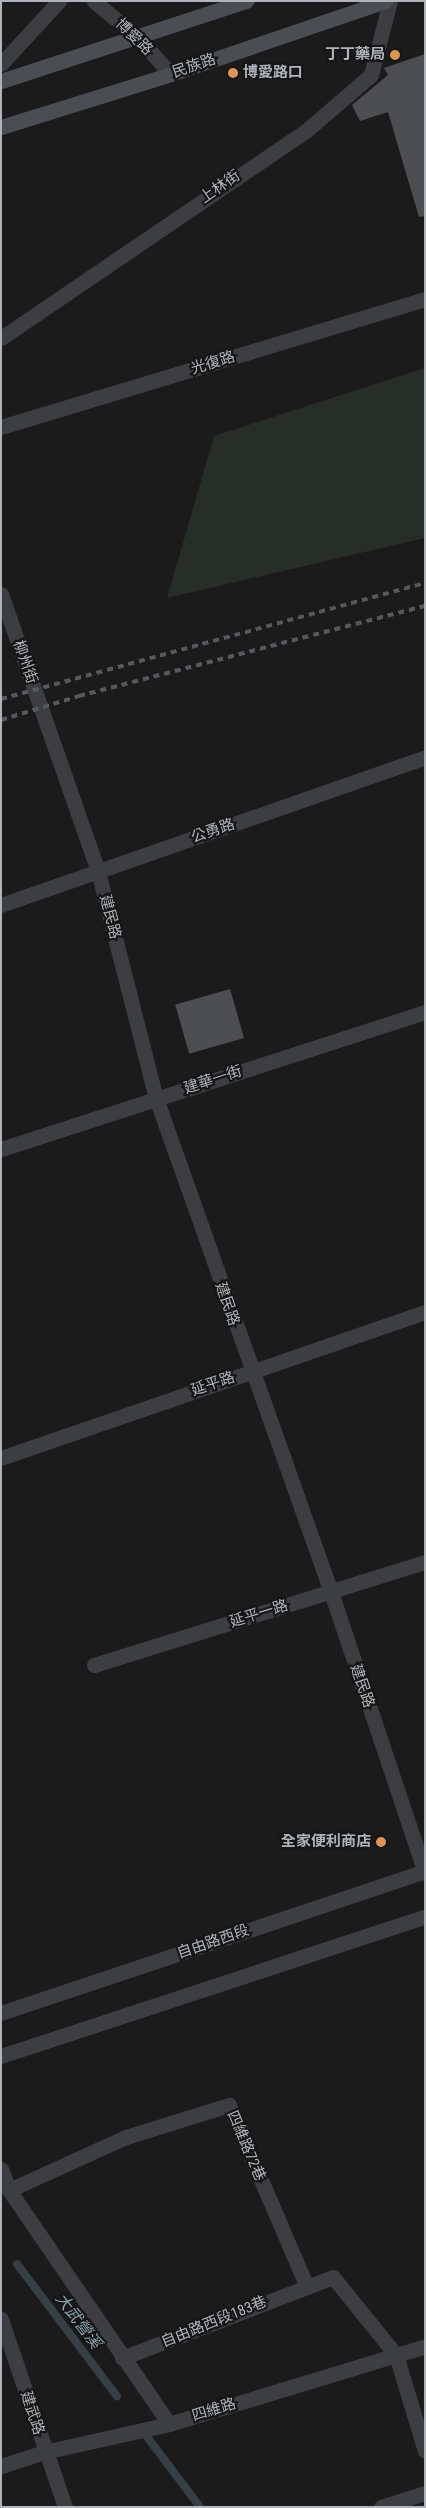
<!DOCTYPE html>
<html>
<head>
<meta charset="utf-8">
<style>
  body { margin:0 }
  #map { position:relative; width:426px; height:2508px; overflow:hidden; background:#1b1b1c; font-family:"Roboto Condensed","Noto Sans TC",sans-serif }
  div>[style] { position:absolute }
  .green>* { inset:0; background:#272e27 }
  .stream>* { height:8px; margin:-4px; padding:0 4px; transform-origin:4px; border-radius:4px; background:#364044 }
  .building>* { inset:0; background:#4d4e51; transform-origin:0 0 }
  .street>* { height:15px; margin:-7.5px; padding:0 7.5px; transform-origin:7.5px; border-radius:7.5px; background:#3c3e41 }
  .secondary>* { height:15px; margin:-7.5px; padding:0 7.5px; transform-origin:7.5px; border-radius:7.5px; background:#4a4d51 }
  .rail>* { height:4px; margin-top:-2px; transform-origin:0; background:repeating-linear-gradient(90deg,#55585c 0 6px,transparent 0 11px) }
  .dots>* { width:14px; height:14px; translate:-50% -50%; box-sizing:border-box; border:2px solid #161617; border-radius:50% }
  span { translate:-50% -50%; white-space:nowrap; text-align:center; line-height:1.15; -webkit-text-stroke:4.5px #161617; paint-order:stroke }
  .street-label { font-size:15px; color:#afb4ba }
  .poi-label { font-size:15px; color:#afb4ba; font-weight:700 }
  .right { translate:-100% -50%; text-align:right }
  .left { translate:0 -50%; text-align:left }
  .water-label { font-size:16px; color:#8ba5b0; font-style:italic }
  .frame { position:absolute; inset:0; border:2px solid #afb4ba; pointer-events:none }
</style>
</head>
<body>
<div id="map">
  <div class="green">
    <div style="clip-path:polygon(425px 368px,425px 538px,167px 598px,214px 436px)"></div>
  </div>
  <div class="stream">
    <div style="left:17px;top:2264px;width:166px;rotate:52.9deg"></div>
    <div style="left:142px;top:2430px;width:96px;rotate:53deg"></div>
  </div>
  <div class="building">
    <div style="clip-path:polygon(425px 54px,425px 216px,419px 217px,388px 112px,360px 121px,352px 105px,388px 75px,384px 68px)"></div>
    <div style="left:230px;top:989px;width:51px;height:57px;rotate:74deg"></div>
  </div>
  <div class="street">
    <div style="left:94px;top:1px;width:56px;rotate:39.9deg"></div>
    <div style="left:137px;top:37px;width:50px;rotate:47.4deg"></div>
    <div style="left:1px;top:64px;width:86px;rotate:-47.4deg"></div>
    <div style="left:1px;top:338px;width:371px;rotate:-34.2deg"></div>
    <div style="left:308px;top:129px;width:83px;rotate:-40.6deg"></div>
    <div style="left:371px;top:75px;width:76px;rotate:-75.6deg"></div>
    <div style="left:1px;top:427px;width:443px;rotate:-16.8deg"></div>
    <div style="left:1px;top:594px;width:293px;rotate:70.7deg"></div>
    <div style="left:98px;top:871px;width:234px;rotate:75.7deg"></div>
    <div style="left:156px;top:1098px;width:524px;rotate:70.49deg"></div>
    <div style="left:331px;top:1592px;width:296px;rotate:71.5deg"></div>
    <div style="left:1px;top:905px;width:449px;rotate:-19.2deg"></div>
    <div style="left:1px;top:1149px;width:446px;rotate:-17.9deg"></div>
    <div style="left:1px;top:1458px;width:448px;rotate:-19deg"></div>
    <div style="left:94px;top:1665px;width:347px;rotate:-17.3deg"></div>
    <div style="left:1px;top:2013px;width:447px;rotate:-18.5deg"></div>
    <div style="left:1px;top:2056px;width:446px;rotate:-18.2deg"></div>
    <div style="left:1px;top:2169px;width:22px;rotate:69deg"></div>
    <div style="left:9px;top:2190px;width:283px;rotate:55.6deg"></div>
    <div style="left:9px;top:2190px;width:128px;rotate:-24.4deg"></div>
    <div style="left:126px;top:2137px;width:108px;rotate:-17.3deg"></div>
    <div style="left:229px;top:2105px;width:196px;rotate:66.8deg"></div>
    <div style="left:1px;top:2319px;width:199px;rotate:71.2deg"></div>
    <div style="left:122px;top:2358px;width:226px;rotate:-21deg"></div>
    <div style="left:333px;top:2277px;width:100px;rotate:51.1deg"></div>
    <div style="left:396px;top:2355px;width:100px;rotate:73.2deg"></div>
    <div style="left:1px;top:2466px;width:45px;rotate:-18deg"></div>
    <div style="left:44px;top:2452px;width:128px;rotate:-12.6deg"></div>
    <div style="left:169px;top:2424px;width:268px;rotate:-16.9deg"></div>
    <div style="left:381px;top:2507px;width:46px;rotate:-17.7deg"></div>
  </div>
  <div class="secondary">
    <div style="left:1px;top:81px;width:258px;rotate:-18.1deg"></div>
    <div style="left:1px;top:127px;width:178px;rotate:-17.3deg"></div>
    <div style="left:171px;top:74px;width:226px;rotate:-18.8deg"></div>
  </div>
  <div class="rail">
    <div style="left:1px;top:699px;width:440px;rotate:-15.3deg"></div>
    <div style="left:1px;top:720px;width:82px;rotate:-17.1deg"></div>
    <div style="left:79px;top:696px;width:358px;rotate:-14.6deg"></div>
  </div>
  <div class="dots">
    <div style="left:395px;top:55px;background:#dc9553"></div>
    <div style="left:233px;top:73px;background:#dc9553"></div>
    <div style="left:381px;top:1842px;background:#dc9553"></div>
  </div>
  <div class="street-label">
    <span style="left:134px;top:37px;rotate:44deg">博愛路</span>
    <span style="left:194px;top:66px;rotate:-19deg">民族路</span>
    <span style="left:220px;top:187px;rotate:-35deg">上林街</span>
    <span style="left:213px;top:363px;rotate:-17deg">光復路</span>
    <span style="left:25px;top:662px;rotate:71deg">柳州街</span>
    <span style="left:213px;top:831px;rotate:-19deg">公勇路</span>
    <span style="left:110px;top:917px;rotate:76deg">建民路</span>
    <span style="left:213px;top:1080px;rotate:-18deg">建華一街</span>
    <span style="left:227px;top:1304px;rotate:71deg">建民路</span>
    <span style="left:213px;top:1384px;rotate:-19deg">延平路</span>
    <span style="left:259px;top:1614px;rotate:-17deg">延平一路</span>
    <span style="left:362px;top:1686px;rotate:71deg">建民路</span>
    <span style="left:213px;top:1942px;rotate:-19deg">自由路西段</span>
    <span style="left:246px;top:2146px;rotate:67deg">四維路72巷</span>
    <span style="left:214px;top:2322px;rotate:-22deg">自由路西段183巷</span>
    <span style="left:214px;top:2410px;rotate:-17deg">四維路</span>
    <span style="left:32px;top:2413px;rotate:72deg">建武路</span>
  </div>
  <div class="poi-label">
    <span class="right" style="left:385px;top:55px">丁丁藥局</span>
    <span class="left" style="left:243px;top:73px">博愛路口</span>
    <span class="right" style="left:371px;top:1842px">全家便利商店</span>
  </div>
  <div class="water-label">
    <span style="left:78px;top:2321px;rotate:53deg">大武營溪</span>
  </div>
  <div class="frame"></div>
</div>
</body>
</html>
